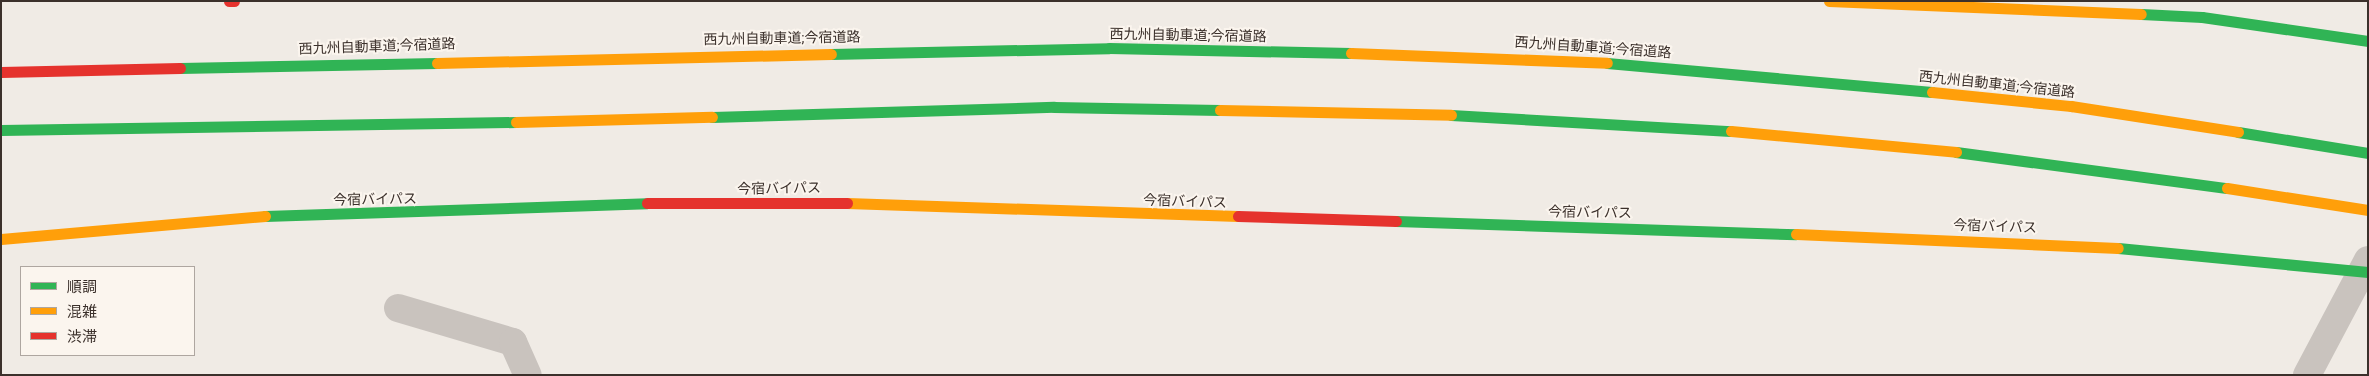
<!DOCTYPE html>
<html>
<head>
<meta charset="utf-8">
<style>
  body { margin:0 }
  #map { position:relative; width:2369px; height:376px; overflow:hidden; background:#f0ebe5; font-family:Roboto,"Noto Sans JP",sans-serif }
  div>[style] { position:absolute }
  .street>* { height:28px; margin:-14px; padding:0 14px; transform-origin:14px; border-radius:14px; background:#c9c3be }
  .fast>* { height:11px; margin:-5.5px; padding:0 5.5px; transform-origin:5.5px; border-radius:5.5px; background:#30b455 }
  .slow>* { height:11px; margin:-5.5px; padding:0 5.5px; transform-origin:5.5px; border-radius:5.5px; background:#ff9f0a }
  .jam>* { height:11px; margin:-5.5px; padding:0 5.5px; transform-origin:5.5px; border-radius:5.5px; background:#e5322d }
  span { translate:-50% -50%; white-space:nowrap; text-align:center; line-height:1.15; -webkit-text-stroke:4px #fbf5ee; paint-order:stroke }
  .street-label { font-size:14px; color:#3b302b }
  .frame { position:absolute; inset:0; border:2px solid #3b302b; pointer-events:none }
  .legend { position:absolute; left:20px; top:266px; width:175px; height:90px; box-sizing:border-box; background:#fbf5ee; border:1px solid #aea6a0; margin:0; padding:6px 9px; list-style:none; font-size:15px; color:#3b302b }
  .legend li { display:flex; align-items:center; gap:10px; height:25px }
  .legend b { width:25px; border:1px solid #aea6a0 }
</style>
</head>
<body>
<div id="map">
  <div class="street">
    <div style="left:398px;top:308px;width:120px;rotate:16.5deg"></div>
    <div style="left:513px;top:342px;width:36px;rotate:66deg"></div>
    <div style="left:2307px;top:375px;width:130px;rotate:-62.1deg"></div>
  </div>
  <div class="fast">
    <div style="left:2141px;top:14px;width:61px;rotate:2.8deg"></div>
    <div style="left:2202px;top:17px;width:168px;rotate:8.2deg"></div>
    <div style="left:831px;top:54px;width:278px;rotate:-1.2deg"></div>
    <div style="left:1109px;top:48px;width:242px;rotate:1.2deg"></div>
    <div style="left:1607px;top:63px;width:326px;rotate:5.1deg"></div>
    <div style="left:180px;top:68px;width:257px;rotate:-1.1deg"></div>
    <div style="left:1451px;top:115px;width:280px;rotate:3.3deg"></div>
    <div style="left:712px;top:117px;width:342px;rotate:-1.7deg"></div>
    <div style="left:1054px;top:107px;width:166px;rotate:1deg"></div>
    <div style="left:1px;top:130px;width:515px;rotate:-0.89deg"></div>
    <div style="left:2238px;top:132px;width:132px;rotate:9.2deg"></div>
    <div style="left:1956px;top:152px;width:273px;rotate:7.6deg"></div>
    <div style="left:265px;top:216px;width:382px;rotate:-1.9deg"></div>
    <div style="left:1396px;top:221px;width:400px;rotate:1.9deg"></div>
    <div style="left:2118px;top:248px;width:251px;rotate:5.5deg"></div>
  </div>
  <div class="slow">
    <div style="left:1829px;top:1px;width:312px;rotate:2.4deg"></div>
    <div style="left:1351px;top:53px;width:256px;rotate:2.2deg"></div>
    <div style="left:437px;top:63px;width:394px;rotate:-1.3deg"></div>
    <div style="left:1932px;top:92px;width:140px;rotate:5.8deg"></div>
    <div style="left:2071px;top:106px;width:169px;rotate:8.8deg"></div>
    <div style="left:1220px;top:110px;width:231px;rotate:1.2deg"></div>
    <div style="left:516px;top:122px;width:196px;rotate:-1.5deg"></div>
    <div style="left:1731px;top:131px;width:226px;rotate:5.3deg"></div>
    <div style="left:2227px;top:188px;width:143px;rotate:8.9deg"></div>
    <div style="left:847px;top:203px;width:391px;rotate:1.9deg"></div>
    <div style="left:1796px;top:234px;width:322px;rotate:2.5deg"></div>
    <div style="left:1px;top:239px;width:265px;rotate:-5deg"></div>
  </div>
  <div class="jam">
    <div style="left:229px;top:1px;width:5px"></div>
    <div style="left:1px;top:72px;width:179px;rotate:-1.3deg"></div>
    <div style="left:647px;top:203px;width:200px"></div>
    <div style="left:1238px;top:216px;width:158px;rotate:1.8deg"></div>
  </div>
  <div class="street-label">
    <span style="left:1188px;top:35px;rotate:1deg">西九州自動車道;今宿道路</span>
    <span style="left:782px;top:38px;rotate:-1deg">西九州自動車道;今宿道路</span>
    <span style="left:377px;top:46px;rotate:-2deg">西九州自動車道;今宿道路</span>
    <span style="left:1593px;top:47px;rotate:4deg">西九州自動車道;今宿道路</span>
    <span style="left:1997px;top:84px;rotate:6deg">西九州自動車道;今宿道路</span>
    <span style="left:779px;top:188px;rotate:-1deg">今宿バイパス</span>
    <span style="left:375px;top:199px;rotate:-1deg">今宿バイパス</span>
    <span style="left:1185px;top:201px;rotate:2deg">今宿バイパス</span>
    <span style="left:1590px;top:212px;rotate:1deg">今宿バイパス</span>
    <span style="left:1995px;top:226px;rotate:2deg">今宿バイパス</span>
  </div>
  <div class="frame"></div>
  <ul class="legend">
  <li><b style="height:6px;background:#30b455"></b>順調</li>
  <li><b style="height:6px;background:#ff9f0a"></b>混雑</li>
  <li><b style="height:6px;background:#e5322d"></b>渋滞</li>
  </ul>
</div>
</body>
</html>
